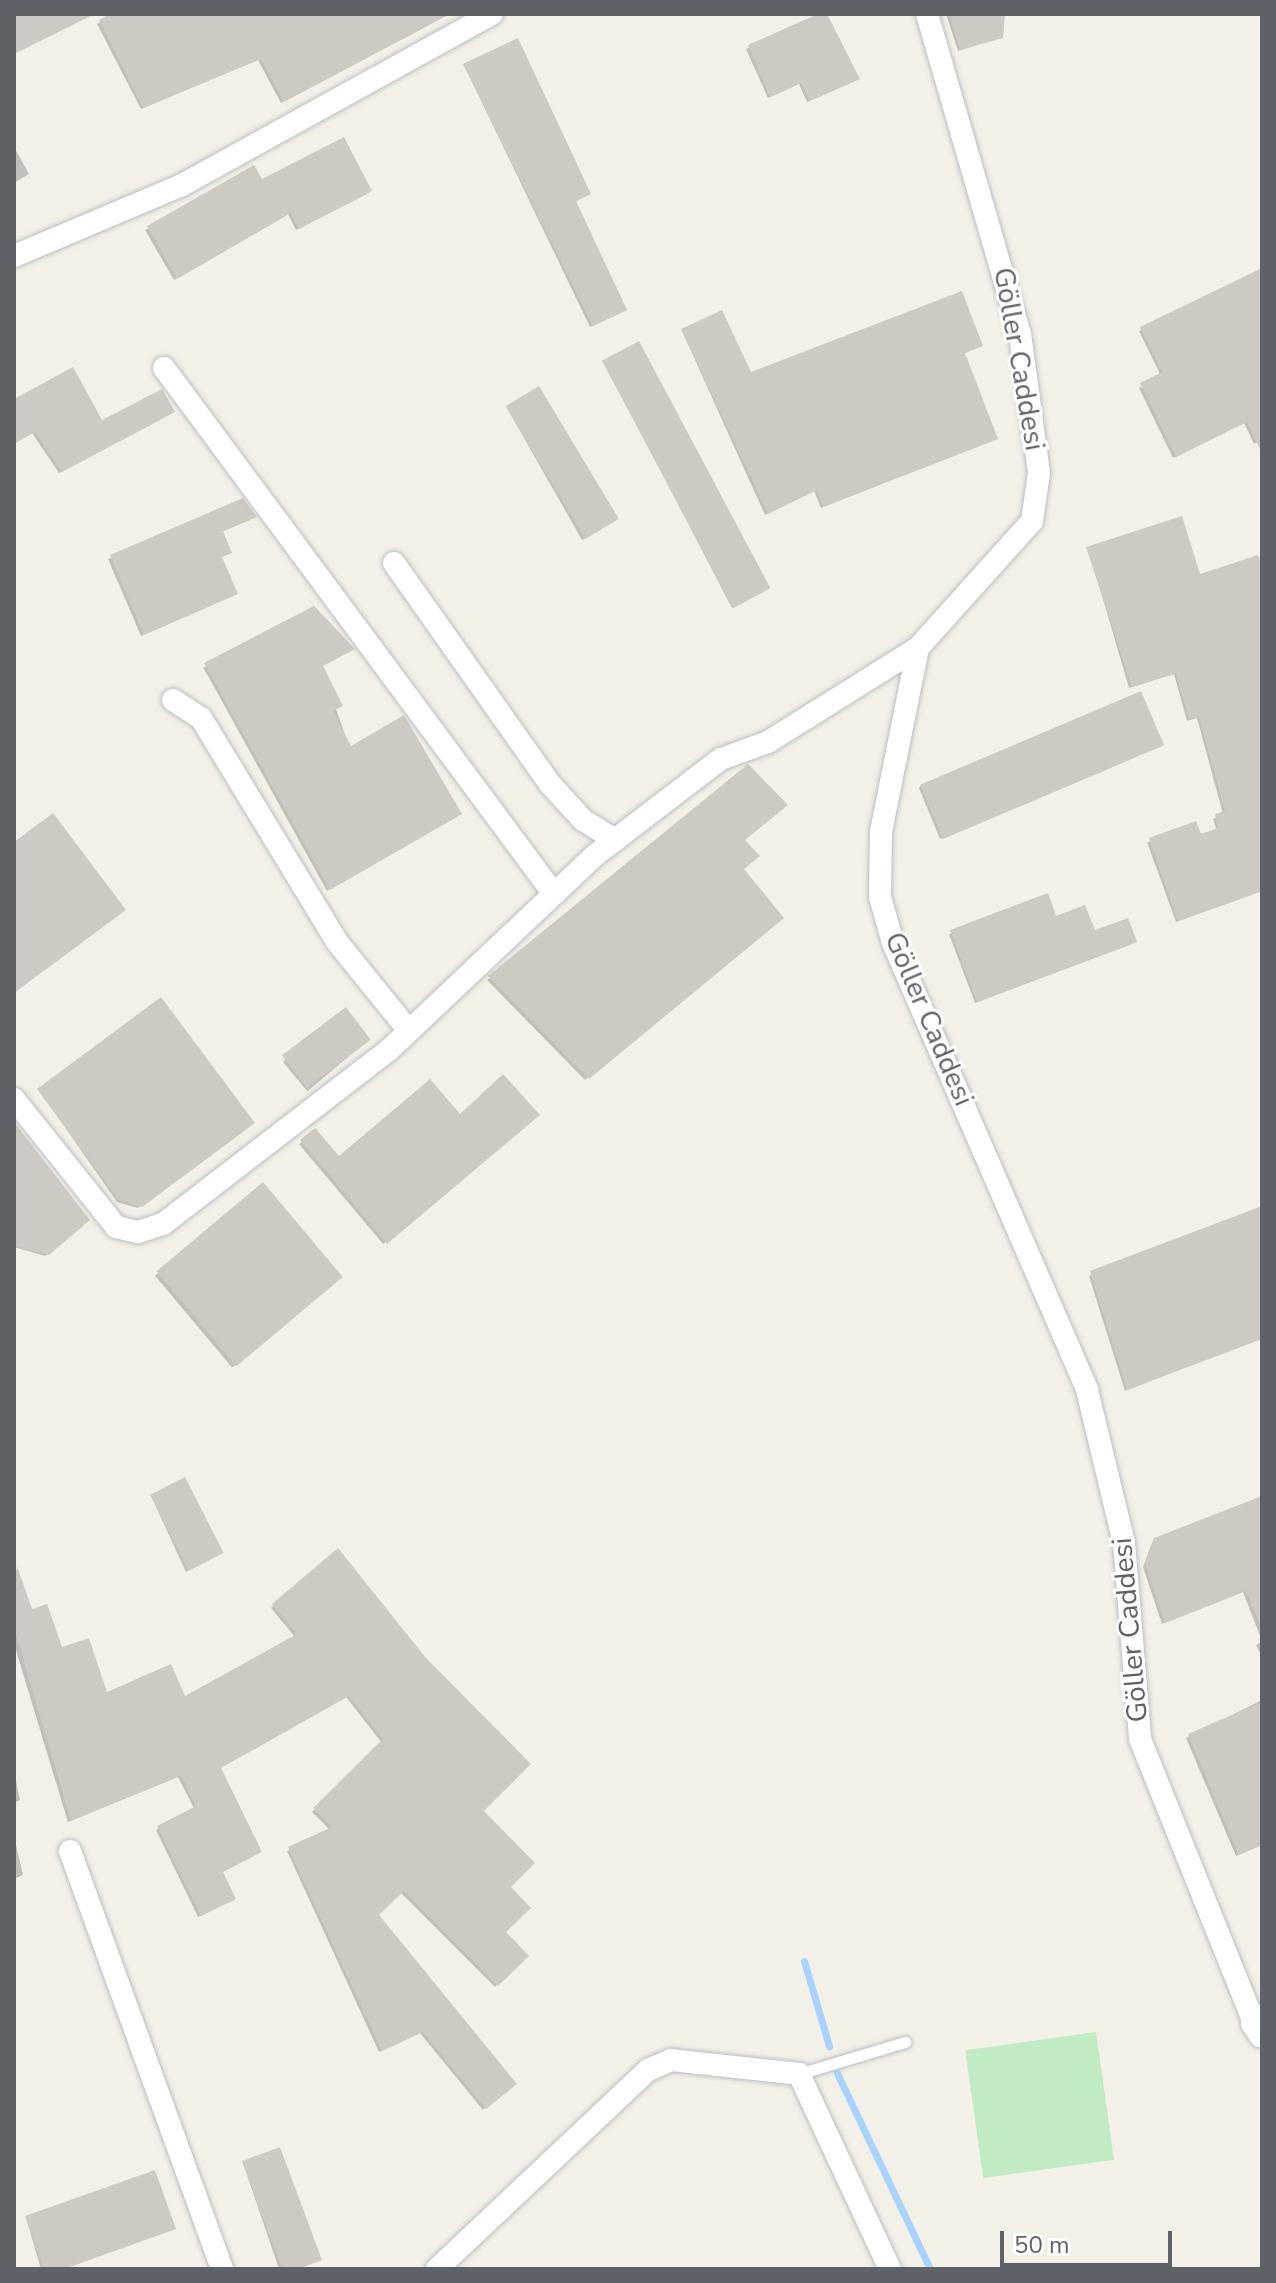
<!DOCTYPE html>
<html>
<head>
<meta charset="utf-8">
<style>
  body { margin:0 }
  #map { position:relative; width:1276px; height:2283px; overflow:hidden; background:#f2f0e7; font-family:"Nunito Sans",sans-serif }
  div>[style] { position:absolute }
  .green>* { inset:0; background:#c1ebc5; transform-origin:0 0 }
  .shadow>* { inset:0; background:#0003; transform-origin:0 0 }
  .stream>* { height:7px; margin:-3.5px; padding:0 3.5px; transform-origin:3.5px; border-radius:3.5px; background:#a9d3ff }
  .building>* { inset:0; background:#cdcac4; transform-origin:0 0 }
  .roads { filter:drop-shadow(0 0 2px #bbbec3) drop-shadow(0 0 2px #bbbec3) }
  .service>* { height:11px; margin:-5.5px; padding:0 5.5px; transform-origin:5.5px; border-radius:5.5px; background:#fff }
  .minor>* { height:22px; margin:-11px; padding:0 11px; transform-origin:11px; border-radius:11px; background:#fff }
  .tertiary>* { height:26px; margin:-13px; padding:0 13px; transform-origin:13px; border-radius:13px; background:#fff }
  span { translate:-50% -50%; white-space:nowrap; text-align:center; line-height:1.15; -webkit-text-stroke:6px #fff; paint-order:stroke }
  .street-label { font-size:28px; color:#5e6268 }
  .frame { position:absolute; inset:0; border:16px solid #5e6268; pointer-events:none }
  .scale { position:absolute; left:1000px; top:2231px; width:172px; height:36px; box-sizing:border-box; border:4px solid #5e6268; border-top:0; padding-left:10px; font-size:24px; line-height:28px; white-space:nowrap; color:#5e6268; -webkit-text-stroke:6px #fff; paint-order:stroke }
</style>
</head>
<body>
<div id="map">
  <div class="green">
    <div style="left:1096px;top:2032px;width:129px;height:132px;rotate:82deg"></div>
  </div>
  <div class="shadow">
    <div style="clip-path:polygon(115px 14px,427px 14px,429px 25px,281px 103px,258px 60px,141px 109px,97px 24px)"></div>
    <div style="clip-path:polygon(825px 14px,855px 81px,807px 102px,799px 84px,768px 98px,746px 49px)"></div>
    <div style="clip-path:polygon(946px 14px,1002px 14px,1001px 37px,958px 51px)"></div>
    <div style="clip-path:polygon(464px 65px,586px 196px,575px 202px,623px 312px,590px 327px)"></div>
    <div style="clip-path:polygon(14px 147px,29px 174px,14px 183px)"></div>
    <div style="clip-path:polygon(261px 182px,367px 194px,296px 230px,288px 214px,174px 280px,145px 230px)"></div>
    <div style="clip-path:polygon(1262px 270px,1262px 440px,1254px 444px,1244px 423px,1173px 458px,1139px 388px,1161px 376px,1139px 331px)"></div>
    <div style="clip-path:polygon(682px 331px,750px 375px,981px 346px,963px 354px,996px 438px,821px 508px,814px 491px,765px 515px)"></div>
    <div style="clip-path:polygon(604px 362px,766px 590px,732px 608px)"></div>
    <div style="clip-path:polygon(14px 401px,101px 423px,170px 414px,59px 473px,32px 433px,14px 443px)"></div>
    <div style="clip-path:polygon(507px 408px,613px 521px,582px 540px)"></div>
    <div style="clip-path:polygon(252px 519px,221px 532px,230px 552px,220px 558px,236px 594px,141px 636px,108px 559px)"></div>
    <div style="clip-path:polygon(1088px 548px,1199px 577px,1262px 573px,1262px 891px,1176px 922px,1147px 842px,1217px 831px,1213px 819px,1223px 814px,1197px 718px,1187px 721px,1174px 674px,1129px 688px)"></div>
    <div style="clip-path:polygon(321px 666px,350px 749px,457px 816px,327px 891px,203px 667px)"></div>
    <div style="clip-path:polygon(1161px 745px,940px 839px,919px 788px,922px 785px)"></div>
    <div style="clip-path:polygon(748px 767px,741px 869px,781px 918px,585px 1080px,487px 980px)"></div>
    <div style="clip-path:polygon(1055px 919px,1132px 944px,975px 1003px,949px 934px)"></div>
    <div style="left:345px;top:1010px;width:38px;height:81px;rotate:50deg"></div>
    <div style="clip-path:polygon(39px 1090px,250px 1126px,138px 1208px,117px 1202px)"></div>
    <div style="clip-path:polygon(538px 1115px,383px 1244px,299px 1144px,315px 1131px,339px 1159px,460px 1117px)"></div>
    <div style="clip-path:polygon(14px 1124px,87px 1220px,45px 1256px,14px 1247px)"></div>
    <div style="left:263px;top:1185px;width:120px;height:141px;rotate:50deg"></div>
    <div style="clip-path:polygon(1262px 1208px,1262px 1337px,1125px 1391px,1089px 1276px)"></div>
    <div style="clip-path:polygon(151px 1496px,219px 1555px,186px 1572px)"></div>
    <div style="clip-path:polygon(1262px 1498px,1262px 1641px,1243px 1592px,1162px 1624px,1143px 1567px,1152px 1543px)"></div>
    <div style="clip-path:polygon(338px 1551px,481px 1811px,508px 1887px,503px 1932px,526px 1956px,495px 1987px,400px 1892px,376px 1915px,514px 2084px,483px 2110px,420px 2033px,379px 2052px,287px 1851px,330px 1830px,312px 1812px,382px 1743px,346px 1697px,219px 1768px,260px 1852px,221px 1872px,231px 1901px,198px 1917px,156px 1830px,195px 1810px,178px 1777px,68px 1822px,14px 1644px,14px 1562px,30px 1611px,106px 1695px,184px 1699px,295px 1637px,271px 1608px)"></div>
    <div style="clip-path:polygon(1262px 1641px,1262px 1657px,1256px 1645px)"></div>
    <div style="clip-path:polygon(1262px 1700px,1262px 1845px,1236px 1856px,1186px 1738px)"></div>
    <div style="clip-path:polygon(14px 1772px,20px 1800px,14px 1803px)"></div>
    <div style="clip-path:polygon(14px 1836px,23px 1875px,14px 1879px)"></div>
    <div style="clip-path:polygon(243px 2163px,320px 2260px,317px 2262px,279px 2269px)"></div>
    <div style="clip-path:polygon(26px 2218px,174px 2228px,64px 2269px,41px 2269px)"></div>
  </div>
  <div class="stream">
    <div style="left:804px;top:1961px;width:89px;rotate:73.6deg"></div>
    <div style="left:837px;top:2073px;width:217px;rotate:64.6deg"></div>
  </div>
  <div class="building">
    <div style="clip-path:polygon(14px 14px,95px 14px,14px 54px)"></div>
    <div style="clip-path:polygon(110px 14px,450px 14px,284px 102px,261px 59px,143px 108px,99px 20px)"></div>
    <div style="clip-path:polygon(818px 14px,827px 14px,860px 79px,810px 101px,801px 83px,770px 97px,748px 45px)"></div>
    <div style="clip-path:polygon(949px 14px,1005px 14px,1003px 38px,960px 50px)"></div>
    <div style="clip-path:polygon(518px 38px,591px 194px,576px 201px,627px 310px,593px 326px,463px 64px)"></div>
    <div style="clip-path:polygon(344px 137px,372px 191px,299px 229px,291px 213px,177px 279px,147px 226px,254px 165px,262px 179px)"></div>
    <div style="clip-path:polygon(1262px 268px,1262px 453px,1247px 422px,1176px 457px,1140px 383px,1162px 372px,1140px 327px)"></div>
    <div style="clip-path:polygon(962px 291px,983px 346px,965px 353px,998px 439px,823px 507px,817px 490px,768px 514px,681px 329px,722px 310px,751px 372px)"></div>
    <div style="left:639px;top:341px;width:280px;height:42px;rotate:62deg"></div>
    <div style="clip-path:polygon(73px 367px,102px 420px,162px 389px,175px 412px,62px 472px,35px 432px,14px 444px,14px 399px)"></div>
    <div style="left:539px;top:386px;width:155px;height:39px;rotate:59deg"></div>
    <div style="clip-path:polygon(243px 498px,257px 517px,223px 531px,232px 553px,222px 557px,238px 594px,144px 635px,110px 555px)"></div>
    <div style="clip-path:polygon(1182px 516px,1200px 574px,1258px 555px,1262px 566px,1262px 891px,1178px 921px,1149px 838px,1196px 821px,1201px 834px,1218px 828px,1215px 814px,1225px 811px,1199px 717px,1189px 719px,1176px 673px,1132px 687px,1086px 547px)"></div>
    <div style="clip-path:polygon(314px 606px,355px 649px,323px 666px,343px 706px,333px 711px,351px 746px,404px 715px,462px 814px,330px 890px,204px 663px)"></div>
    <div style="left:1141px;top:691px;width:59px;height:240px;rotate:67deg"></div>
    <div style="clip-path:polygon(748px 764px,788px 805px,745px 840px,760px 856px,744px 869px,784px 918px,589px 1079px,488px 976px)"></div>
    <div style="clip-path:polygon(53px 813px,126px 910px,14px 993px,14px 842px)"></div>
    <div style="clip-path:polygon(1048px 893px,1056px 916px,1085px 905px,1095px 930px,1128px 918px,1137px 942px,977px 1002px,950px 930px)"></div>
    <div style="clip-path:polygon(161px 997px,255px 1123px,142px 1207px,119px 1200px,37px 1089px)"></div>
    <div style="left:346px;top:1007px;width:41px;height:80px;rotate:53deg"></div>
    <div style="clip-path:polygon(503px 1074px,540px 1115px,387px 1244px,300px 1140px,315px 1128px,339px 1156px,430px 1079px,460px 1114px)"></div>
    <div style="clip-path:polygon(14px 1122px,90px 1220px,49px 1255px,14px 1246px)"></div>
    <div style="left:263px;top:1182px;width:124px;height:139px;rotate:50deg"></div>
    <div style="clip-path:polygon(1262px 1206px,1262px 1339px,1127px 1390px,1090px 1271px)"></div>
    <div style="left:185px;top:1477px;width:85px;height:39px;rotate:63deg"></div>
    <div style="clip-path:polygon(1262px 1496px,1262px 1629px,1246px 1591px,1165px 1623px,1145px 1563px,1154px 1538px)"></div>
    <div style="clip-path:polygon(338px 1548px,426px 1658px,531px 1764px,484px 1811px,535px 1863px,511px 1887px,531px 1908px,506px 1932px,529px 1956px,498px 1986px,404px 1891px,379px 1915px,517px 2084px,486px 2109px,423px 2032px,382px 2051px,288px 1847px,332px 1827px,313px 1808px,383px 1739px,349px 1696px,221px 1768px,262px 1852px,223px 1872px,236px 1899px,201px 1916px,157px 1826px,196px 1806px,181px 1775px,71px 1821px,14px 1627px,17px 1566px,32px 1609px,47px 1604px,62px 1647px,89px 1638px,107px 1692px,171px 1664px,185px 1696px,297px 1634px,272px 1604px)"></div>
    <div style="clip-path:polygon(1262px 1702px,1262px 1845px,1239px 1855px,1188px 1734px)"></div>
    <div style="clip-path:polygon(280px 2147px,322px 2260px,298px 2269px,282px 2269px,242px 2161px)"></div>
    <div style="clip-path:polygon(155px 2170px,176px 2229px,64px 2269px,44px 2269px,25px 2216px)"></div>
  </div>
  <div class="roads">
    <div class="service">
      <div style="left:799px;top:2074px;width:111px;rotate:-16.8deg"></div>
    </div>
    <div class="minor">
      <div style="left:927px;top:14px;width:333px;rotate:73.8deg"></div>
      <div style="left:1020px;top:334px;width:140px;rotate:82.2deg"></div>
      <div style="left:1039px;top:473px;width:49px;rotate:98.3deg"></div>
      <div style="left:1032px;top:521px;width:171px;rotate:131.9deg"></div>
      <div style="left:918px;top:648px;width:188px;rotate:101.4deg"></div>
      <div style="left:881px;top:832px;width:65px;rotate:90.9deg"></div>
      <div style="left:880px;top:897px;width:48px;rotate:74.2deg"></div>
      <div style="left:893px;top:943px;width:487px;rotate:66.5deg"></div>
      <div style="left:1087px;top:1390px;width:157px;rotate:76.4deg"></div>
      <div style="left:1124px;top:1543px;width:197px;rotate:85.3deg"></div>
      <div style="left:1140px;top:1739px;width:306px;rotate:68.1deg"></div>
      <div style="left:14px;top:256px;width:182px;rotate:-22.9deg"></div>
      <div style="left:182px;top:185px;width:354px;rotate:-28.9deg"></div>
      <div style="left:164px;top:368px;width:655px;rotate:53.45deg"></div>
      <div style="left:394px;top:563px;width:271px;rotate:54.8deg"></div>
      <div style="left:550px;top:784px;width:49px;rotate:47.5deg"></div>
      <div style="left:583px;top:820px;width:38px;rotate:32deg"></div>
      <div style="left:173px;top:700px;width:33px;rotate:33deg"></div>
      <div style="left:201px;top:718px;width:262px;rotate:58.7deg"></div>
      <div style="left:337px;top:942px;width:114px;rotate:51deg"></div>
      <div style="left:14px;top:1099px;width:164px;rotate:51.4deg"></div>
      <div style="left:116px;top:1227px;width:23px;rotate:13deg"></div>
      <div style="left:138px;top:1232px;width:26px;rotate:-18deg"></div>
      <div style="left:163px;top:1224px;width:285px;rotate:-37.6deg"></div>
      <div style="left:389px;top:1050px;width:282px;rotate:-43.4deg"></div>
      <div style="left:594px;top:856px;width:160px;rotate:-37.4deg"></div>
      <div style="left:721px;top:759px;width:50px;rotate:-19.9deg"></div>
      <div style="left:768px;top:742px;width:177px;rotate:-32.1deg"></div>
      <div style="left:70px;top:1851px;width:445px;rotate:70deg"></div>
      <div style="left:437px;top:2269px;width:290px;rotate:-43.3deg"></div>
      <div style="left:648px;top:2070px;width:25px;rotate:-23deg"></div>
      <div style="left:671px;top:2060px;width:129px;rotate:6.2deg"></div>
      <div style="left:799px;top:2074px;width:215px;rotate:65deg"></div>
    </div>
    <div class="tertiary">
      <div style="left:1262px;top:2017px;width:10px;rotate:143deg"></div>
      <div style="left:1254px;top:2023px;width:14px;rotate:56deg"></div>
    </div>
  </div>
  <div class="street-label">
    <span style="left:1019px;top:359px;rotate:80deg">Göller Caddesi</span>
    <span style="left:929px;top:1019px;rotate:67deg">Göller Caddesi</span>
    <span style="left:1130px;top:1630px;rotate:-95deg">Göller Caddesi</span>
  </div>
  <div class="frame"></div>
  <div class="scale">50 m</div>
</div>
</body>
</html>
